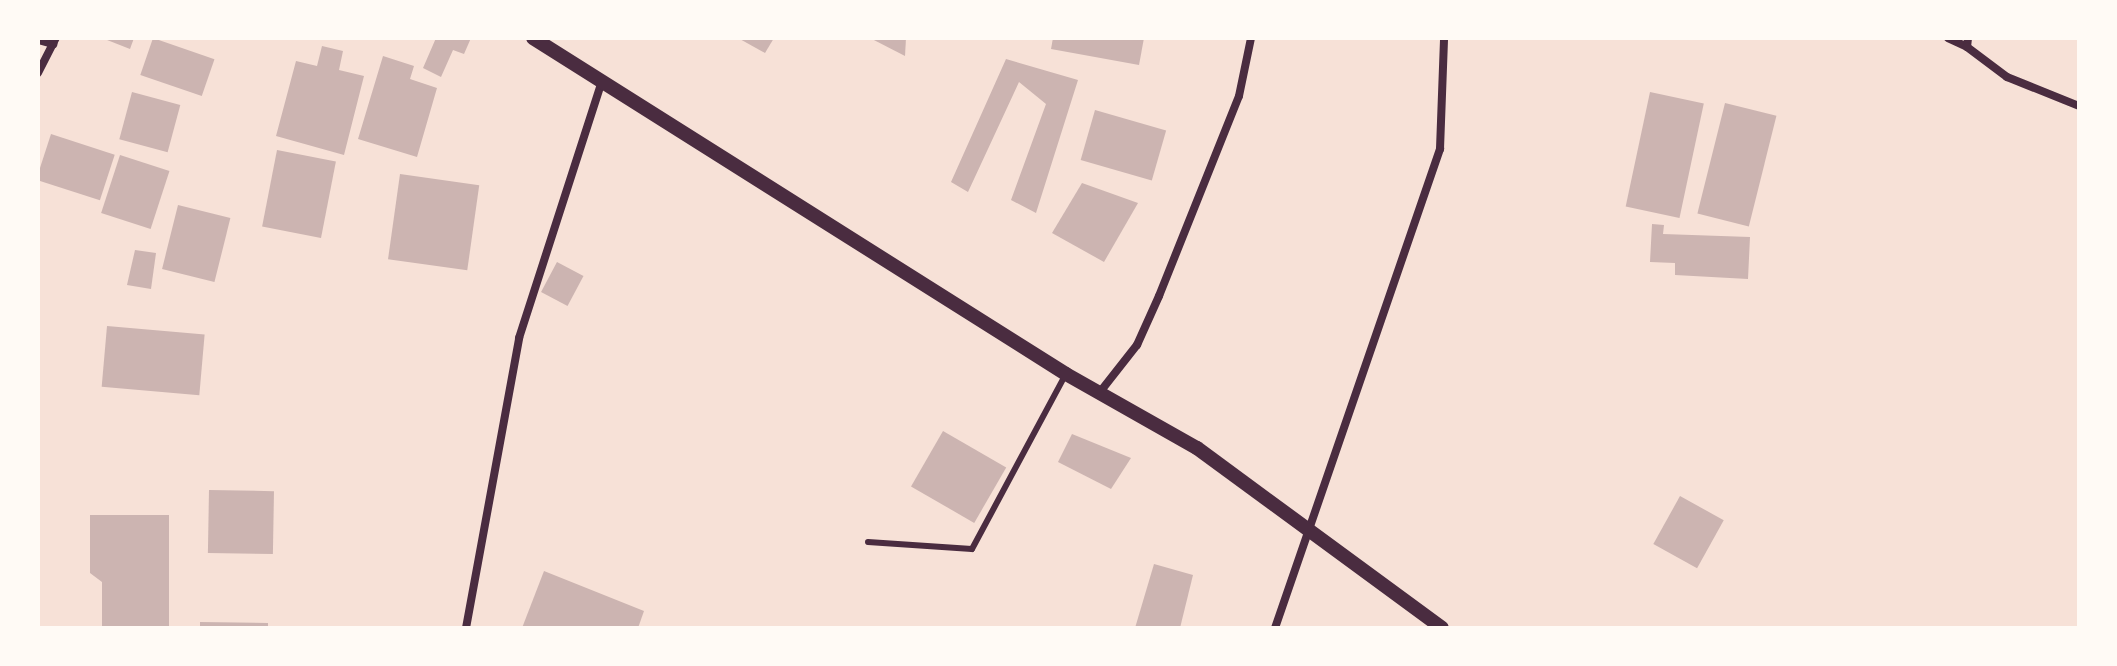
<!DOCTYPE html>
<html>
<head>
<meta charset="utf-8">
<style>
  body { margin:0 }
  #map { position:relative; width:2117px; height:666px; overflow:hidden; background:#f7e1d7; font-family:"Golos Text",sans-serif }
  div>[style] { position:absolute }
  .building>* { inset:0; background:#ccb4b1; transform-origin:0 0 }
  .service>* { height:6px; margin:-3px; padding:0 3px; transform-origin:3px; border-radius:3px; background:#4a2c40 }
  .minor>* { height:8px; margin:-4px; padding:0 4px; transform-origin:4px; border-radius:4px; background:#4a2c40 }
  .tertiary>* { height:14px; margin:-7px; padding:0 7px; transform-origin:7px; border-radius:7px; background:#4a2c40 }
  span { translate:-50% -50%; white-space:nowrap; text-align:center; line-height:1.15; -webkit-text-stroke:6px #fffaf5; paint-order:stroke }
  .frame { position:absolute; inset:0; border:40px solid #fffaf5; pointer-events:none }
</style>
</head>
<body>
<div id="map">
  <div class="building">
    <div style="clip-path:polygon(102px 38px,134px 38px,130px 49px)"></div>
    <div style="left:153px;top:38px;width:65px;height:39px;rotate:19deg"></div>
    <div style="clip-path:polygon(436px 38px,471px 38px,464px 54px,453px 50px,441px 77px,423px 68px)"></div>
    <div style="clip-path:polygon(738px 38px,774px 38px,765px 53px)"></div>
    <div style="clip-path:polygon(870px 38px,906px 38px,905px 56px)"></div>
    <div style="clip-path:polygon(1053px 38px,1144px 38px,1139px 65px,1051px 49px)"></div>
    <div style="clip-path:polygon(322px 46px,343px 51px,339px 70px,364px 76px,344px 155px,276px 136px,296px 61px,317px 66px)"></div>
    <div style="clip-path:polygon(383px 56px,414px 66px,410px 79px,437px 88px,417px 157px,358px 139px)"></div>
    <div style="clip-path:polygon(1006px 59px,1078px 80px,1036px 213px,1011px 200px,1046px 104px,1019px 82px,968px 192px,951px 182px)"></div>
    <div style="left:132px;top:92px;width:50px;height:49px;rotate:15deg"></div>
    <div style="left:1650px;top:92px;width:55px;height:117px;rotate:12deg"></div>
    <div style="left:1725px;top:103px;width:53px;height:114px;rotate:14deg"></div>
    <div style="left:1095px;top:110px;width:74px;height:52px;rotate:16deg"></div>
    <div style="left:51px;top:134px;width:67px;height:48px;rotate:18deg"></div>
    <div style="left:277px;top:150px;width:60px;height:78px;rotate:11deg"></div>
    <div style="left:120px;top:155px;width:52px;height:61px;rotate:18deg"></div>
    <div style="left:400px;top:174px;width:80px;height:86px;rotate:8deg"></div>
    <div style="clip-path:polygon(1082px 183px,1138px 203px,1104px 262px,1052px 233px)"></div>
    <div style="left:178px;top:205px;width:54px;height:66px;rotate:14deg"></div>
    <div style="clip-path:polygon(1652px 224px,1664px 225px,1663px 234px,1750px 237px,1748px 279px,1675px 275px,1675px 263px,1650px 262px)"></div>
    <div style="clip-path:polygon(135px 250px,156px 253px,151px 289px,127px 285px)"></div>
    <div style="left:557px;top:262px;width:30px;height:34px;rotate:28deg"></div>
    <div style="left:107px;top:326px;width:98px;height:61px;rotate:5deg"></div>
    <div style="left:943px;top:431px;width:73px;height:64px;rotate:30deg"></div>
    <div style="clip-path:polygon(1072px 434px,1131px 458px,1111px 489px,1058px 462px)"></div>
    <div style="left:209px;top:490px;width:65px;height:63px;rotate:1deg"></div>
    <div style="left:1680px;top:496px;width:50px;height:55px;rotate:29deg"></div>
    <div style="clip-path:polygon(90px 515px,169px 515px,169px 628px,102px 628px,102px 582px,90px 573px)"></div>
    <div style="clip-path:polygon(1154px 564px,1193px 575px,1180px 628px,1135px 628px)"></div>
    <div style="clip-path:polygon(544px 571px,644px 611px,638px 628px,522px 628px)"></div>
    <div style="clip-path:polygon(200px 622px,268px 623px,268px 628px,200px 628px)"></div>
  </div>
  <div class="service">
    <div style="left:868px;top:542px;width:104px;rotate:3.9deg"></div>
    <div style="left:972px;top:549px;width:199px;rotate:-61.8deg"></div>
  </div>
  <div class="minor">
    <div style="left:1948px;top:38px;width:21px;rotate:25deg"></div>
    <div style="left:1968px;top:38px;width:9px;rotate:96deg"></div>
    <div style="left:1967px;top:47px;width:50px;rotate:36.9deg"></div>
    <div style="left:2007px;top:77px;width:78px;rotate:21.9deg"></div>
    <div style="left:38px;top:40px;width:16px;rotate:15deg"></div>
    <div style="left:38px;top:73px;width:39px;rotate:-63deg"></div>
    <div style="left:1100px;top:392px;width:60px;rotate:-51.8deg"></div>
    <div style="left:1137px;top:345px;width:54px;rotate:-65.8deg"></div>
    <div style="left:1159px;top:296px;width:215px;rotate:-68.2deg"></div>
    <div style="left:1239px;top:96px;width:59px;rotate:-78.3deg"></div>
    <div style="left:466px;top:628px;width:295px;rotate:-79.6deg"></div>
    <div style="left:519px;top:338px;width:270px;rotate:-72.1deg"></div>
    <div style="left:1275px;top:628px;width:507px;rotate:-70.99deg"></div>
    <div style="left:1440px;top:149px;width:111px;rotate:-87.9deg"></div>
  </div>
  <div class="tertiary">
    <div style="left:533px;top:38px;width:630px;rotate:32.23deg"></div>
    <div style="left:1066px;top:374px;width:150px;rotate:29.5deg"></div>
    <div style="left:1197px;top:448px;width:304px;rotate:36.3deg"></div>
  </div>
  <div class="frame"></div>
</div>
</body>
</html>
